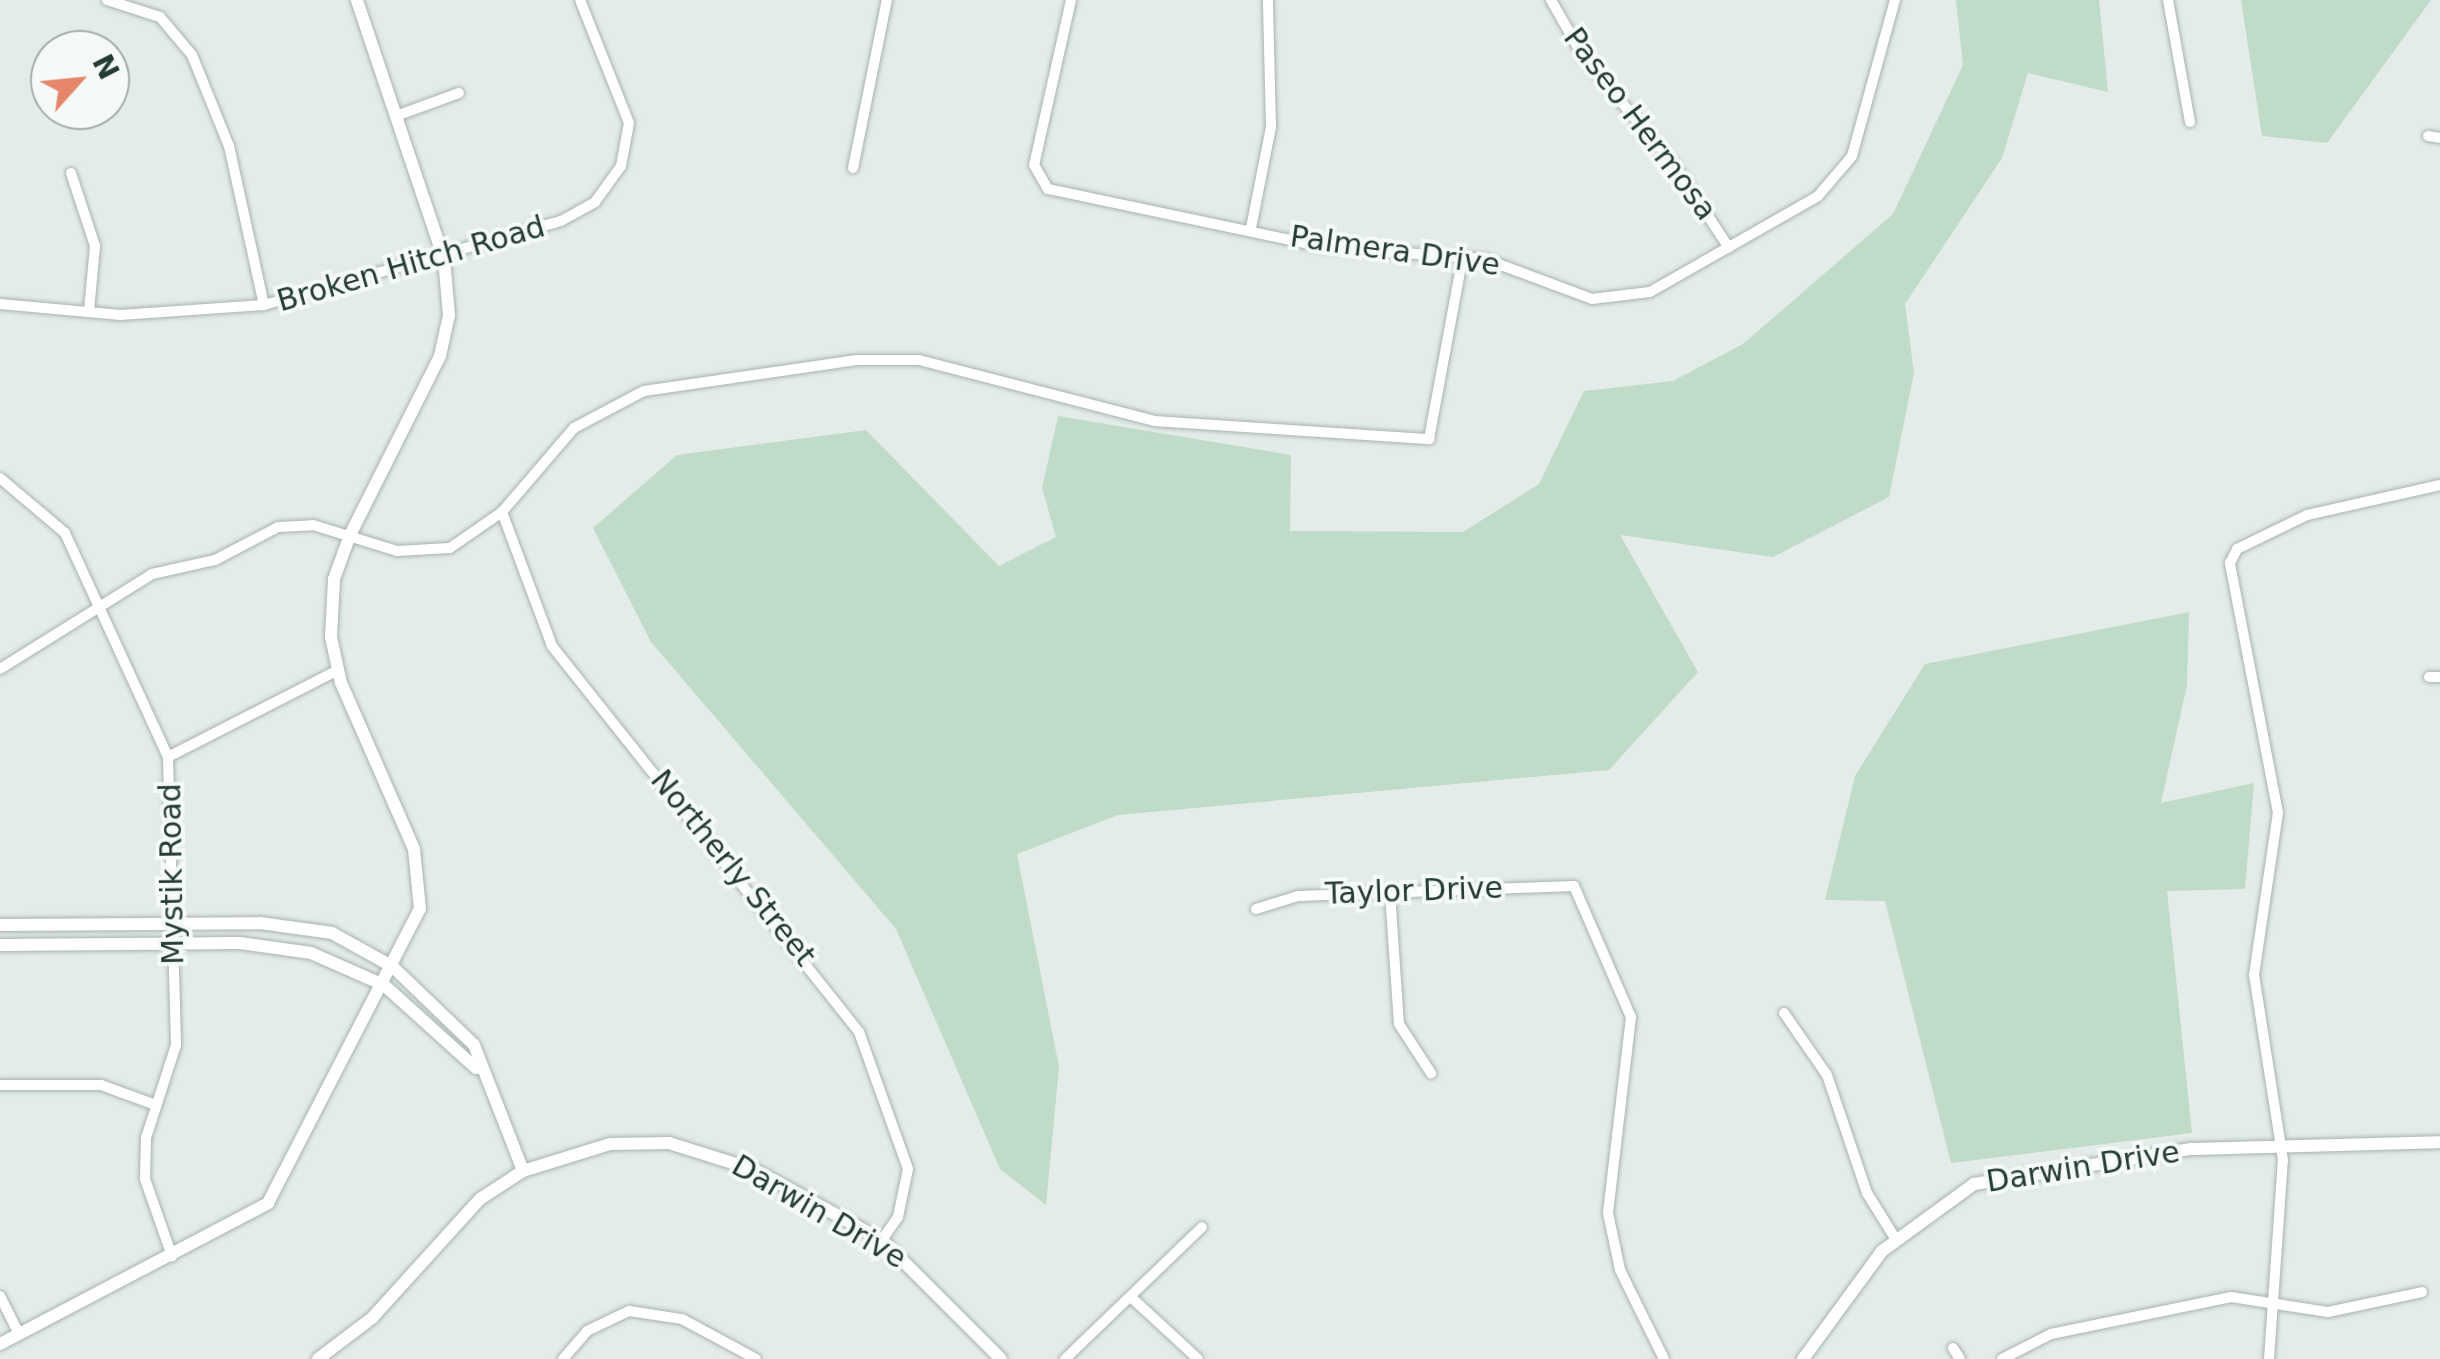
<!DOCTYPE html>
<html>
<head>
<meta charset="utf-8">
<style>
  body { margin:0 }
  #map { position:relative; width:2440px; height:1359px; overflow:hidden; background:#e4ece9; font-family:"DejaVu Sans",sans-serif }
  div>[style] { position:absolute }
  .green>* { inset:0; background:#c0dbc7 }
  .roads { filter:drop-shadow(0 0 2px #a7b4b0) drop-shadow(0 0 2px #a7b4b0) }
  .minor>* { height:10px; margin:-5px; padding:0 5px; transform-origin:5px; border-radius:5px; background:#fff }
  .tertiary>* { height:12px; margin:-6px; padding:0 6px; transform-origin:6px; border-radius:6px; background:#fff }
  span { translate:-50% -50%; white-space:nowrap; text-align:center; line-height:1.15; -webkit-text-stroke:8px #f5f9f7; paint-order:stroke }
  .street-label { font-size:30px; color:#253c36 }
  .north { position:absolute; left:30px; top:30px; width:100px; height:100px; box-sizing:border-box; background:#f5f9f7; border:2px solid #a2adaa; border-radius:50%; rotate:63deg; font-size:28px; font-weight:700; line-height:40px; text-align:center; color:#253c36 }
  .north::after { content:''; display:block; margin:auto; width:35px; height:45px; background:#e5866a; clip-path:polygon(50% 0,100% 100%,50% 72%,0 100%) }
</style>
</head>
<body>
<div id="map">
  <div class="green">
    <div style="clip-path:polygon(1956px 0,2099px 0,2108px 92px,2028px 73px,2002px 158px,1905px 304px,1914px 373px,1889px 497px,1773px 557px,1620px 535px,1698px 672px,1609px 770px,1118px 815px,1017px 854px,1059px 1067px,1046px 1205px,1000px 1169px,896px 929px,651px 642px,593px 528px,677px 455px,866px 430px,999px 566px,1056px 537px,1042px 488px,1058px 416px,1291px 455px,1290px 531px,1463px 532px,1539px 484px,1584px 391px,1673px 381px,1743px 344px,1893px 214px,1963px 65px)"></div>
    <div style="clip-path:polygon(2241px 0,2431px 0,2327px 143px,2262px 136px)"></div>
    <div style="clip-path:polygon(2189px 612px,2187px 685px,2161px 803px,2254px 783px,2245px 889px,2167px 891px,2192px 1133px,1951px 1163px,1885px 901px,1825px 900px,1855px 776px,1925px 664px)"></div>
  </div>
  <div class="roads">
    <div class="minor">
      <div style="left:107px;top:0;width:56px;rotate:17.8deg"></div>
      <div style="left:160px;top:17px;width:50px;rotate:49.9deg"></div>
      <div style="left:192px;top:55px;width:98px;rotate:67.9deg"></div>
      <div style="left:229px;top:146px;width:163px;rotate:77.6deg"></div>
      <div style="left:1071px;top:0;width:169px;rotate:102.6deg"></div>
      <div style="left:1034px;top:165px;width:28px;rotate:60deg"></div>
      <div style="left:1048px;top:189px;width:282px;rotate:11.9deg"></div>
      <div style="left:1324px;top:247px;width:161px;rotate:4.3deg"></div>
      <div style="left:1485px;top:259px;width:114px;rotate:20.5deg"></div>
      <div style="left:1592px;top:299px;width:58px;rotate:-6.9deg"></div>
      <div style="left:1650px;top:292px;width:193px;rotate:-29.7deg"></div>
      <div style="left:1818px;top:196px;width:52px;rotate:-49.6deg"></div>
      <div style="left:1852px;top:156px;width:162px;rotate:-74.6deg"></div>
      <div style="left:1551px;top:0;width:67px;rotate:60.4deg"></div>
      <div style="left:1584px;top:58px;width:139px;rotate:49.7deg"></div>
      <div style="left:1674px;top:164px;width:100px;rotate:56.8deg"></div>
      <div style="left:2168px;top:0;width:124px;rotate:79.8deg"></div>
      <div style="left:396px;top:116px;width:67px;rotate:-20.1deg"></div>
      <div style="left:2428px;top:136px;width:12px;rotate:9deg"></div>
      <div style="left:853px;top:168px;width:171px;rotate:-78.6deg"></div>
      <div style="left:71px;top:173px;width:77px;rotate:71.8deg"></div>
      <div style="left:95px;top:246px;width:65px;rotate:95.3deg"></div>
      <div style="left:1251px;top:228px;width:103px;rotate:-78.8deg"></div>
      <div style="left:1271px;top:127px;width:127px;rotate:-91.4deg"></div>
      <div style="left:0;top:304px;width:121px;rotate:5.2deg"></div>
      <div style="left:120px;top:315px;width:144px;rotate:-4deg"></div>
      <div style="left:264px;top:305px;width:309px;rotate:-15.8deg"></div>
      <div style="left:561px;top:221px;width:39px;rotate:-29deg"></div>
      <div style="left:595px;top:202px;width:44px;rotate:-54.2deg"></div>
      <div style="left:621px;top:166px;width:44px;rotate:-79.5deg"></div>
      <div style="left:629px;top:123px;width:132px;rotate:-111.7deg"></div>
      <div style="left:0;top:478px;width:85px;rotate:40.2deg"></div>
      <div style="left:65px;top:533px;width:247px;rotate:65.3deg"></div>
      <div style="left:168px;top:757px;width:288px;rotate:88.4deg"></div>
      <div style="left:176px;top:1045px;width:98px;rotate:107.9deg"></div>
      <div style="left:146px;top:1138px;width:41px;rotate:91.4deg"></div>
      <div style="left:145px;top:1179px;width:82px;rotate:70.7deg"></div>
      <div style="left:502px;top:512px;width:143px;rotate:69.5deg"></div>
      <div style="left:552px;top:646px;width:493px;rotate:51.5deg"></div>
      <div style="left:859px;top:1032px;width:145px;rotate:70.3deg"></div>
      <div style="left:908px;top:1169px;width:49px;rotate:101.8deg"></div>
      <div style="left:898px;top:1217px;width:28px;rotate:125deg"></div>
      <div style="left:0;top:669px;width:179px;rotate:-32deg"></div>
      <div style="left:152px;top:574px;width:65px;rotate:-12.5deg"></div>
      <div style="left:215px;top:560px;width:71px;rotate:-27.6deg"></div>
      <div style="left:278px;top:527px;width:35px;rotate:-3deg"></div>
      <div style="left:313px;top:525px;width:88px;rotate:17.2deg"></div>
      <div style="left:397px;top:551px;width:53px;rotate:-3.2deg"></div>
      <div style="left:450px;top:548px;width:63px;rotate:-34.7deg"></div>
      <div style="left:502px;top:512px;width:111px;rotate:-49.4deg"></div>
      <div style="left:574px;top:428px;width:79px;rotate:-27.9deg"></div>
      <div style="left:644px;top:391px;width:215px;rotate:-8.3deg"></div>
      <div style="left:857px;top:360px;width:62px"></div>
      <div style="left:919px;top:360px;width:244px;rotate:14.5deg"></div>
      <div style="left:1155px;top:421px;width:275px;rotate:3.8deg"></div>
      <div style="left:1429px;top:439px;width:186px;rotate:-79.5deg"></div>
      <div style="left:2429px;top:677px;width:11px"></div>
      <div style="left:168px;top:757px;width:191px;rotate:-27.1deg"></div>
      <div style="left:1390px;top:893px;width:131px;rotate:86.1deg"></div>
      <div style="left:1399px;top:1024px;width:59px;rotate:56.9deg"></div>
      <div style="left:1256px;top:909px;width:44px;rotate:-17.2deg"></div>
      <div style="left:1298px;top:896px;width:276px;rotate:-2.1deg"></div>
      <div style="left:1574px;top:886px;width:143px;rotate:66.5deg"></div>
      <div style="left:1631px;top:1017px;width:197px;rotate:96.7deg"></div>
      <div style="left:1608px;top:1213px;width:58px;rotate:78.1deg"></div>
      <div style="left:1620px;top:1270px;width:99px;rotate:63.7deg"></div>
      <div style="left:1784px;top:1013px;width:75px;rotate:55.3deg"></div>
      <div style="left:1827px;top:1075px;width:125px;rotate:71.3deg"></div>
      <div style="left:1867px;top:1193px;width:53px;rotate:58.1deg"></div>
      <div style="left:0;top:1085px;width:101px"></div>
      <div style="left:101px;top:1085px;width:59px;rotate:20deg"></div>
      <div style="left:0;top:1296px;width:42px;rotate:63.4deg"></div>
      <div style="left:1133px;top:1299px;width:88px;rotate:42.7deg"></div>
      <div style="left:1953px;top:1348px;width:13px;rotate:58deg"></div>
      <div style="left:563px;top:1359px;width:37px;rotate:-49deg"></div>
      <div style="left:587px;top:1331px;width:47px;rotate:-25.5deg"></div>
      <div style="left:629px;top:1311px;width:54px;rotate:8.6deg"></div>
      <div style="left:682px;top:1319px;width:84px;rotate:28.4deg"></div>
      <div style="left:1065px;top:1359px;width:190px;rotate:-43.9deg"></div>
      <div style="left:2002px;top:1359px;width:55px;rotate:-27deg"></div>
      <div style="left:2051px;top:1334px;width:184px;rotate:-11.6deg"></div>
      <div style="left:2231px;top:1297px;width:98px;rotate:8.8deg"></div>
      <div style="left:2328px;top:1312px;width:96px;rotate:-12deg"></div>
      <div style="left:2269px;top:1359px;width:199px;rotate:-86deg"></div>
      <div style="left:2283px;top:1160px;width:187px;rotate:-98.9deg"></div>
      <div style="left:2254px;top:975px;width:164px;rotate:-81.6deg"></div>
      <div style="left:2278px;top:813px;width:255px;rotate:-100.9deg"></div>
      <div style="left:2230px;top:563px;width:16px;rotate:-63deg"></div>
      <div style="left:2237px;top:549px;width:78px;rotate:-25.9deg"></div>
      <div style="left:2307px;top:515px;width:136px;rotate:-12.7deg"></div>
    </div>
    <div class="tertiary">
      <div style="left:0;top:925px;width:260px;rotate:-0.4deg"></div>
      <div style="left:260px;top:923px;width:73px;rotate:7.9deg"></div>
      <div style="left:332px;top:933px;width:70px;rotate:29.1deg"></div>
      <div style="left:393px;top:967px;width:112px;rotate:43.9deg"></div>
      <div style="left:474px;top:1045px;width:135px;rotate:68.7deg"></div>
      <div style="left:0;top:945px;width:240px;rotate:-0.5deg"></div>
      <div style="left:240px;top:943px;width:72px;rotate:8deg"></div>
      <div style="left:311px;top:953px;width:80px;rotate:23.7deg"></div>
      <div style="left:384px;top:985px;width:124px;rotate:42.1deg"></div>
      <div style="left:0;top:1344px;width:303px;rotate:-27.7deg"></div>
      <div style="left:268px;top:1203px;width:331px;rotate:-62.7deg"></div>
      <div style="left:420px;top:909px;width:60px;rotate:-95.7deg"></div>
      <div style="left:414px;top:849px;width:181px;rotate:-113.7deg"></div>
      <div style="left:341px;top:683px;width:47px;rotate:-102.3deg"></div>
      <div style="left:331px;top:637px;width:58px;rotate:-87deg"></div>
      <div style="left:334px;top:579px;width:47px;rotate:-70deg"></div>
      <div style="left:350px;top:535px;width:200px;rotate:-63.3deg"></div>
      <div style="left:440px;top:356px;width:42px;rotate:-77.6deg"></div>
      <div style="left:449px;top:315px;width:56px;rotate:-95.1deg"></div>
      <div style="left:444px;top:259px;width:273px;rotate:-108.6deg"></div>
      <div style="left:318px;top:1359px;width:68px;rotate:-37.2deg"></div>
      <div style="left:372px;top:1318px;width:161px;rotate:-47.8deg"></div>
      <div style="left:480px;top:1199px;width:51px;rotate:-33.1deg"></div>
      <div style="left:523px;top:1171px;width:91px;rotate:-17.2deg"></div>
      <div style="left:610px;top:1144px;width:59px;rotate:-1deg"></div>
      <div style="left:669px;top:1143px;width:90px;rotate:17.4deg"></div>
      <div style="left:755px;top:1170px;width:145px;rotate:28.9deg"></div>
      <div style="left:882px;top:1240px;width:168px;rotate:45deg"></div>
      <div style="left:1803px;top:1359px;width:134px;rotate:-53.8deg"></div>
      <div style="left:1882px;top:1251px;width:114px;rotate:-36.1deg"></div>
      <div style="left:1974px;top:1184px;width:220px;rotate:-9.2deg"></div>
      <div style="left:2191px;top:1149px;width:249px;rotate:-1.6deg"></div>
    </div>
  </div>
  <div class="street-label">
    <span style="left:1640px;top:124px;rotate:53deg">Paseo Hermosa</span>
    <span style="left:1395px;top:251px;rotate:8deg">Palmera Drive</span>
    <span style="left:411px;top:264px;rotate:-16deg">Broken Hitch Road</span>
    <span style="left:733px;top:868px;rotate:51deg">Northerly Street</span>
    <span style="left:172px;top:874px;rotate:-91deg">Mystik Road</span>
    <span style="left:1414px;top:891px;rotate:-2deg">Taylor Drive</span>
    <span style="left:2083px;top:1167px;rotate:-9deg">Darwin Drive</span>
    <span style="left:819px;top:1212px;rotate:30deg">Darwin Drive</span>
  </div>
  <div class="north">N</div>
</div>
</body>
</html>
